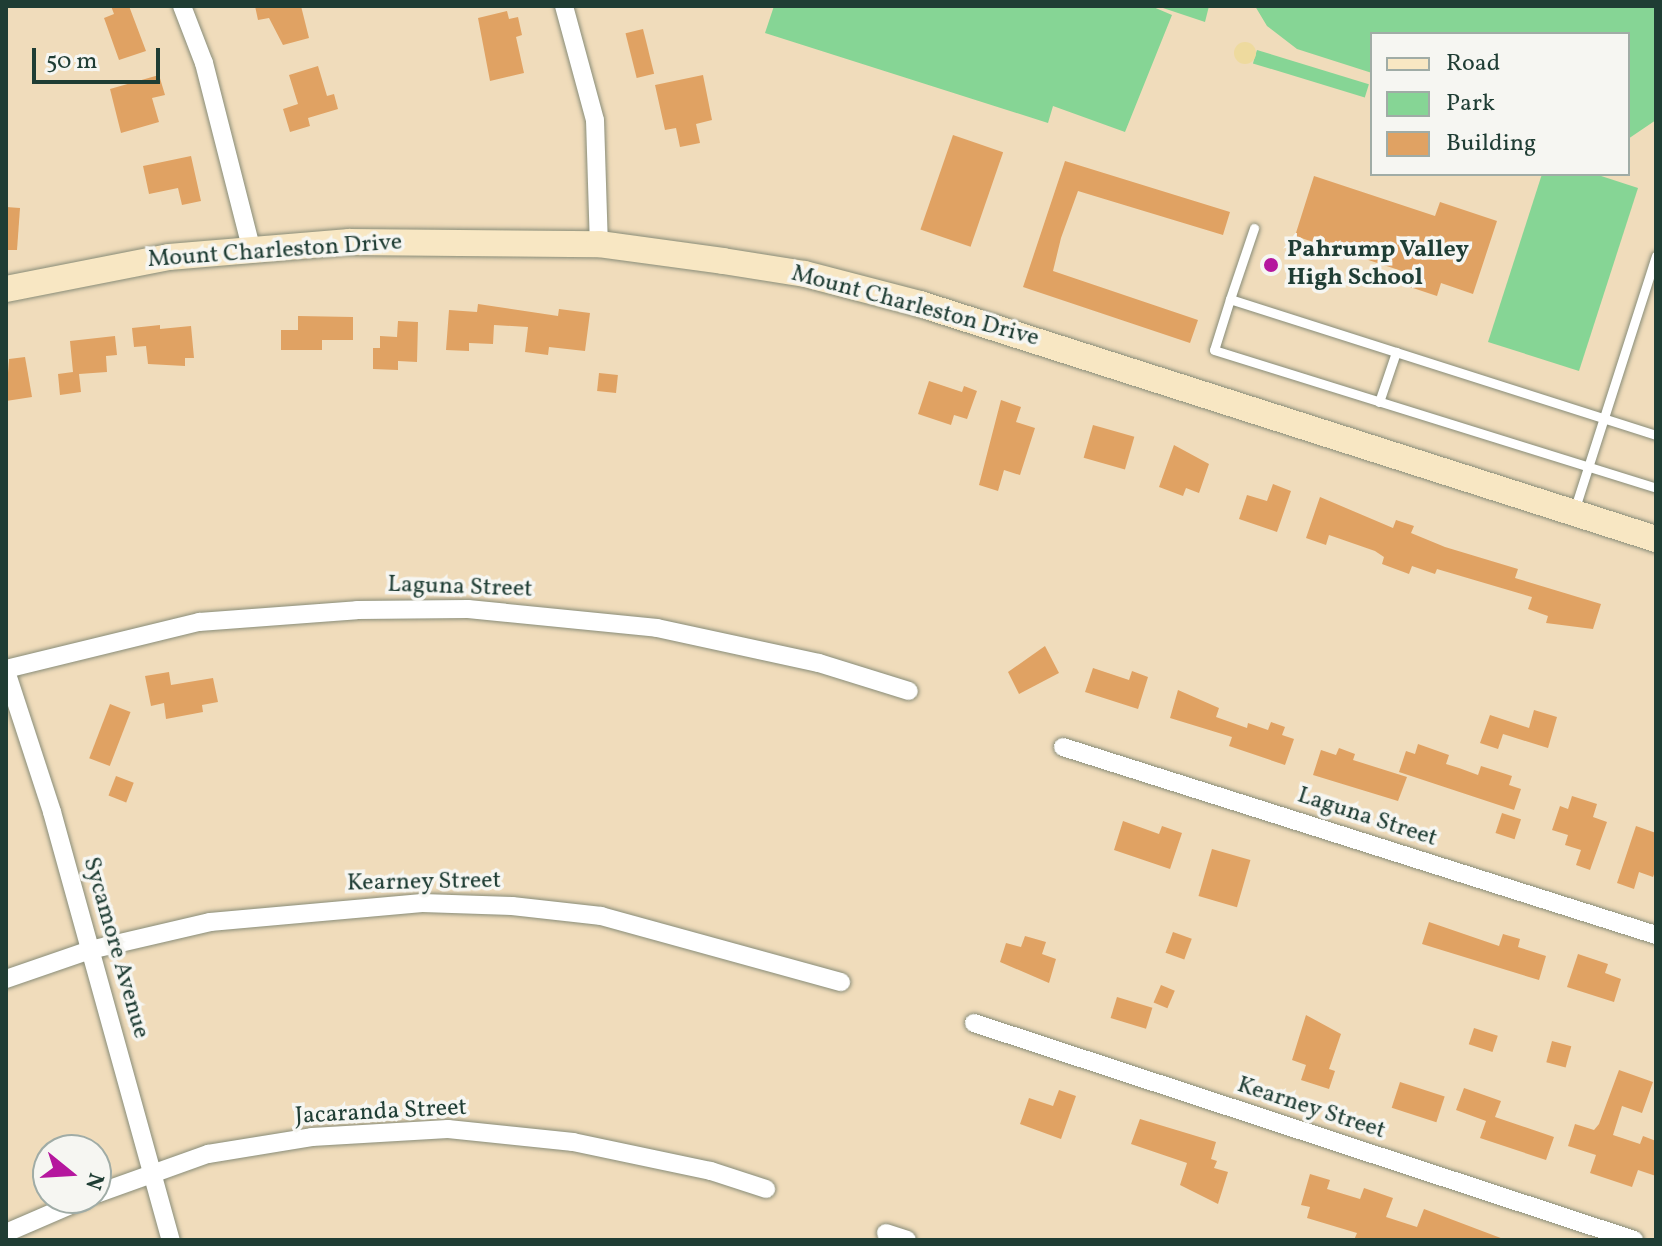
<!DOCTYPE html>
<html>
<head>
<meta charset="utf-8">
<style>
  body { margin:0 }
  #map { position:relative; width:1662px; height:1246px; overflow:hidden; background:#f0dcbb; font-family:Vollkorn,serif }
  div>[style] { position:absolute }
  .green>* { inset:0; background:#86d595; transform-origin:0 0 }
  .sand>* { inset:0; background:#eeda9e }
  .round { border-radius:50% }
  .building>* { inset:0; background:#e0a263; transform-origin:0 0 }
  .roads { filter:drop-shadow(0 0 2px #888c78) drop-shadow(0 0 2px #888c78) }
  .lane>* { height:9px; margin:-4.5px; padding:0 4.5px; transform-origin:4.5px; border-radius:4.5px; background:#fff }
  .street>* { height:18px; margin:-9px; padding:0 9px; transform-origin:9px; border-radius:9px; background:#fff }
  .secondary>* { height:26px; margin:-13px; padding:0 13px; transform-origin:13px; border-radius:13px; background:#f8e7c3 }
  .dots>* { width:22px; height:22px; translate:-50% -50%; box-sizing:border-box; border:4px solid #f6f6f2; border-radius:50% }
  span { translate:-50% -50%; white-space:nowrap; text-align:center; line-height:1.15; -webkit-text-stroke:7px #f6f6f2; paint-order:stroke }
  .poi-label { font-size:24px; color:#1f3d34; font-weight:700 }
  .left { translate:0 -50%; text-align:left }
  .street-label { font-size:24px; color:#1f3d34 }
  .frame { position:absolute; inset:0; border:8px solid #1f3d34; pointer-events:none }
  .legend { position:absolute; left:1370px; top:32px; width:260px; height:144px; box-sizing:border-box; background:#f6f6f2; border:2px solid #a0aca6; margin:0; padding:10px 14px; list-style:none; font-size:24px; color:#1f3d34 }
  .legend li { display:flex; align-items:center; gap:16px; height:40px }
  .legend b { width:40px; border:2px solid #a0aca6 }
  .north { position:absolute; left:32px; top:1134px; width:80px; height:80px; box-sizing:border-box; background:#f6f6f2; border:2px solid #a0aca6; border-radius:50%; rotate:108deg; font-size:22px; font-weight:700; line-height:32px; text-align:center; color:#1f3d34 }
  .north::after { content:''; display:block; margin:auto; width:28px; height:36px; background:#b5179e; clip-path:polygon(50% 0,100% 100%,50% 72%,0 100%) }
  .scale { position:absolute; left:32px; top:48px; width:128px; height:36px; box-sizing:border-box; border:4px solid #1f3d34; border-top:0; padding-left:10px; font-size:24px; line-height:28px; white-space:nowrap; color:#1f3d34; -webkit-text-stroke:6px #f6f6f2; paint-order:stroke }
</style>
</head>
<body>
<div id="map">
  <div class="green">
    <div style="clip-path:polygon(774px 6px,1151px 6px,1172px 15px,1125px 132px,1053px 106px,1048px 123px,765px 33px)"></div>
    <div style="clip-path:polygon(1157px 6px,1209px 6px,1205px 22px)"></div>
    <div style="clip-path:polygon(1255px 6px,1656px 6px,1656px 120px,1628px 139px,1628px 34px,1372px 34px,1372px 73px,1297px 49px,1267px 26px)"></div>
    <div style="left:1257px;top:50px;width:117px;height:14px;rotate:17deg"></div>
    <div style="clip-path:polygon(1542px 174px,1595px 174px,1638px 188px,1579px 371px,1488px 342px)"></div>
  </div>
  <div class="sand">
    <div class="round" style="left:1234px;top:42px;width:22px;height:22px"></div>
  </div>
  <div class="building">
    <div style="clip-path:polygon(111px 6px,129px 6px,146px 51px,119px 60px,104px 18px,114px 14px)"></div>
    <div style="clip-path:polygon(255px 6px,301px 6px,309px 38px,283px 45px,269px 18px,258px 20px)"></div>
    <div style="clip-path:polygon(507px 11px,509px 19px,518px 17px,522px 35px,516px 37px,524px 73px,490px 81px,478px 18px)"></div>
    <div style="left:643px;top:29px;width:46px;height:18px;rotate:76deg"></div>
    <div style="clip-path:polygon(318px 66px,327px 96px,334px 94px,338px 109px,308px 118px,310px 126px,290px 132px,283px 109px,298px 104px,289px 75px)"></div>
    <div style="clip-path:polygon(159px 75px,165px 95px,152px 98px,159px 122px,121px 133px,110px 89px)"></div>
    <div style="clip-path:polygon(703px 75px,712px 120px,696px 124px,700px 143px,680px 147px,676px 128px,665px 130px,655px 85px)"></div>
    <div style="left:953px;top:135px;width:53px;height:100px;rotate:19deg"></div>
    <div style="clip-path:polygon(191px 156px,201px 201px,182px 205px,178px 188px,149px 194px,143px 166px)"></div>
    <div style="clip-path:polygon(1065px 161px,1230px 212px,1223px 235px,1078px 191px,1061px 238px,1053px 271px,1198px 320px,1190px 343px,1023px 287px)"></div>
    <div style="clip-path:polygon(1314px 176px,1435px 216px,1440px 202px,1497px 221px,1473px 294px,1441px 283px,1437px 296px,1404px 285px,1408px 273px,1295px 236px)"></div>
    <div style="clip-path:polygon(6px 207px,20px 208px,17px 250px,6px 250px)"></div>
    <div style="clip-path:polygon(478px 304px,558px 316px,559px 309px,590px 313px,585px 351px,549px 347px,548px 355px,525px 352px,528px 327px,494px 325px,493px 344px,469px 343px,469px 351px,446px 350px,449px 310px,477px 312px)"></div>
    <div style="clip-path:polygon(298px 316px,353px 317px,353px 340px,322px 340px,322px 350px,281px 350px,281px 330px,298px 330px)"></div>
    <div style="clip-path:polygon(398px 321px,418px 322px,417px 362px,398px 361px,398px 370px,373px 369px,373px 348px,380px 348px,380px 336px,397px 337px)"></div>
    <div style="clip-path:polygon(160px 325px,160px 329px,191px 326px,194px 358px,185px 358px,185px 366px,148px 364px,146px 346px,134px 347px,132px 328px)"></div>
    <div style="clip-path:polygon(115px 336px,117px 355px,106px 356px,107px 372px,79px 374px,81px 392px,60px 395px,58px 374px,73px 372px,70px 341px)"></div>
    <div style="clip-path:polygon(25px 357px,32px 397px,6px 401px,9px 359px)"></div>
    <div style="left:599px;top:373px;width:19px;height:18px;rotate:6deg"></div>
    <div style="clip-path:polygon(929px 381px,962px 392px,964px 386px,977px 391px,967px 419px,954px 415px,951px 425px,918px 414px)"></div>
    <div style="clip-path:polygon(1001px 400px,1021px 407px,1016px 422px,1035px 428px,1020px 475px,1004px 470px,998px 491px,979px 485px)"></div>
    <div style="left:1093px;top:425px;width:43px;height:34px;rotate:16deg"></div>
    <div style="clip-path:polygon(1174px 445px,1209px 464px,1199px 493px,1186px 488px,1183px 496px,1159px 487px)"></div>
    <div style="clip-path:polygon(1273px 484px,1291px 491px,1277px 532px,1239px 519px,1247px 495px,1267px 501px)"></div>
    <div style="clip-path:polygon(1320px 497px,1393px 528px,1396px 520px,1414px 526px,1411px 533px,1445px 547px,1518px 569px,1515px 578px,1601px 604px,1593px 629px,1546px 623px,1548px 616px,1528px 609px,1532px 597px,1437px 569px,1435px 574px,1412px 566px,1409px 574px,1382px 564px,1384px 557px,1375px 551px,1329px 535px,1326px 545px,1306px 538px)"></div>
    <div style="clip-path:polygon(1045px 646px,1059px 673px,1019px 694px,1008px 672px)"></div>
    <div style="clip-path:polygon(1093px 668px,1129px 680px,1132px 671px,1148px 677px,1138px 709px,1085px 692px)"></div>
    <div style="clip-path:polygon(169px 672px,171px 685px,213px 678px,218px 702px,202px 705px,203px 712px,166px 719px,164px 703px,151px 706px,145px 676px)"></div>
    <div style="clip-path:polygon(1178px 690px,1219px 708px,1216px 717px,1247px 728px,1248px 723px,1268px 730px,1271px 722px,1285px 727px,1282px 735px,1294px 739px,1285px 765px,1229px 746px,1232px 737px,1170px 718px)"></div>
    <div style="left:110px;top:704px;width:22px;height:58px;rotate:21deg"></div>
    <div style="clip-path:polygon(1534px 710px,1557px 717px,1548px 748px,1503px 734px,1498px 749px,1480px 743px,1490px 715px,1529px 728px)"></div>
    <div style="clip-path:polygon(1418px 744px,1449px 755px,1446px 764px,1459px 768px,1478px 775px,1481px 766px,1512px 776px,1509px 785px,1521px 789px,1514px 810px,1399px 772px,1406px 751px,1415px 754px)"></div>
    <div style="clip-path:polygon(1339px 748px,1355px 754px,1353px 760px,1407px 777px,1398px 801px,1313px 775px,1321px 750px,1336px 755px)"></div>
    <div style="left:116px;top:776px;width:19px;height:21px;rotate:21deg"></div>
    <div style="clip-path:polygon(1572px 796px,1597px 804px,1593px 817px,1607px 822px,1590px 870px,1576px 865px,1581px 850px,1565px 845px,1568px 835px,1552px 830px,1560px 806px,1568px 809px)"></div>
    <div style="left:1502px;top:813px;width:20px;height:21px;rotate:18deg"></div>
    <div style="clip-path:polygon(1123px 821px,1159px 834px,1162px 826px,1182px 833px,1170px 869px,1114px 850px)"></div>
    <div style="clip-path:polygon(1636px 826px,1656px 833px,1656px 869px,1653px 877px,1639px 872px,1634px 889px,1617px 883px)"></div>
    <div style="left:1212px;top:849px;width:40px;height:49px;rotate:16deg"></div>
    <div style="clip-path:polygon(1429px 922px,1499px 946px,1503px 934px,1520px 939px,1518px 947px,1546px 956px,1539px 980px,1422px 944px)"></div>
    <div style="left:1173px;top:932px;width:20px;height:22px;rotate:20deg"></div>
    <div style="clip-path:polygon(1025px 936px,1046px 942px,1042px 954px,1056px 959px,1049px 983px,1000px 962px,1006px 943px,1021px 947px)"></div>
    <div style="clip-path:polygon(1578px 954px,1608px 964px,1605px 973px,1621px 979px,1614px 1002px,1567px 987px)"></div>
    <div style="left:1161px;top:985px;width:15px;height:19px;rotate:23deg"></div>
    <div style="left:1117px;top:997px;width:37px;height:22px;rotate:17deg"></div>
    <div style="clip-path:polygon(1306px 1015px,1341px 1034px,1329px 1069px,1335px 1071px,1329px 1089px,1301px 1080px,1306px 1065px,1292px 1060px)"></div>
    <div style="left:1474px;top:1028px;width:25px;height:17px;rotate:18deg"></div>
    <div style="left:1552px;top:1041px;width:20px;height:22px;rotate:15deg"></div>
    <div style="clip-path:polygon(1619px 1070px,1653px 1082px,1642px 1113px,1622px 1106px,1613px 1135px,1640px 1144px,1643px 1136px,1656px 1141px,1656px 1176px,1638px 1170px,1632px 1187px,1590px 1173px,1596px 1155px,1568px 1146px,1575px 1124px,1594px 1130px,1599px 1124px)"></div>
    <div style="left:1400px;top:1082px;width:47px;height:27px;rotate:18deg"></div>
    <div style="clip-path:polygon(1464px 1088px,1501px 1101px,1495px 1117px,1554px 1137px,1546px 1160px,1480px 1138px,1486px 1121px,1456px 1110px)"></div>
    <div style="clip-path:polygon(1059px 1090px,1076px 1096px,1061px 1139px,1020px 1124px,1029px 1098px,1053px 1106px)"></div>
    <div style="clip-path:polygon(1140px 1119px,1216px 1142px,1211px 1159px,1217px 1161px,1214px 1168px,1228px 1172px,1218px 1204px,1180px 1185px,1187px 1163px,1131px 1144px)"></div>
    <div style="clip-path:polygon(1310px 1174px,1330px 1180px,1327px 1189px,1360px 1199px,1364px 1188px,1393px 1198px,1386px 1217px,1417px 1227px,1424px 1209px,1506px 1240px,1354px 1240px,1357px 1233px,1307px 1218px,1310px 1207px,1301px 1205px)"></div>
  </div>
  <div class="roads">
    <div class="lane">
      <div style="left:1230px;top:299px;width:75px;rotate:-71.3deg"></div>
      <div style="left:1379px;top:402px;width:53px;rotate:-71.2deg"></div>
      <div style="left:1656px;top:435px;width:447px;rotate:-162.3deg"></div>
      <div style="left:1230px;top:299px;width:53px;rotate:107.4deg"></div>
      <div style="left:1214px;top:350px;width:463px;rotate:17.3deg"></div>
      <div style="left:1574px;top:511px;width:268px;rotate:-72.2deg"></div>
    </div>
    <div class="street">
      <div style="left:182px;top:6px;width:61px;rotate:68.9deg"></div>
      <div style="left:204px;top:63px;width:191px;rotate:75.7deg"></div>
      <div style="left:564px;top:6px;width:118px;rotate:74.8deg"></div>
      <div style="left:595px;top:120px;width:124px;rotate:88.2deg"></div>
      <div style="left:6px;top:669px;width:199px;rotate:-13.7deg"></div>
      <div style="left:199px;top:622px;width:158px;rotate:-4.3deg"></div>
      <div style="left:357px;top:610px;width:111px;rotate:-0.5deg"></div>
      <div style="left:468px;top:609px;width:190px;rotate:5.7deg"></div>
      <div style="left:657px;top:628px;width:166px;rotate:12.2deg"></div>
      <div style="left:819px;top:663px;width:94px;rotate:17.3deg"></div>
      <div style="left:6px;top:671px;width:148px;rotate:71.9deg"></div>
      <div style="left:52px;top:812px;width:444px;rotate:74.5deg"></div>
      <div style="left:1063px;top:747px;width:622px;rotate:17.59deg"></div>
      <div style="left:6px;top:979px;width:89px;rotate:-19deg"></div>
      <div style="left:90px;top:950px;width:123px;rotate:-13.1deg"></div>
      <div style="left:210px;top:922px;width:213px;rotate:-5.1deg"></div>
      <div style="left:422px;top:903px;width:90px;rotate:1.9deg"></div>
      <div style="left:512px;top:906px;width:90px;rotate:6.4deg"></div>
      <div style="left:601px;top:916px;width:249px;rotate:15.4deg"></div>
      <div style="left:974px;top:1023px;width:695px;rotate:18.2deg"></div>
      <div style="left:96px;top:1194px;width:119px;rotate:-19.7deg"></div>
      <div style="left:208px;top:1154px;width:105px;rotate:-9.3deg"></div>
      <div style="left:312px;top:1137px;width:136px;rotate:-3.4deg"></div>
      <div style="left:448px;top:1129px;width:126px;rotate:5.9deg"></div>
      <div style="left:573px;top:1142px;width:141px;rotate:11.9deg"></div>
      <div style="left:711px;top:1171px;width:58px;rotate:18.1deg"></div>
      <div style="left:6px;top:1233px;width:88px;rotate:-23.4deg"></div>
      <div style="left:886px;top:1233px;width:22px;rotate:18deg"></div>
    </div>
    <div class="secondary">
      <div style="left:6px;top:289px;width:166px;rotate:-11.1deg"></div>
      <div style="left:169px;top:257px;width:181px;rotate:-4.8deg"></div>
      <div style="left:349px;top:242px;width:250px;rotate:0.5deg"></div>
      <div style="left:599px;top:244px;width:125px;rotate:7.8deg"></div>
      <div style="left:723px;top:261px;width:83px;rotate:9deg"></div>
      <div style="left:805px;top:274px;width:119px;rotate:14.6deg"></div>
      <div style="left:920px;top:304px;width:773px;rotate:17.71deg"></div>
    </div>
  </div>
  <div class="dots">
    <div style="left:1271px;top:265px;background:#b5179e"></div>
  </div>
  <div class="poi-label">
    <span class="left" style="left:1287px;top:265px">Pahrump Valley<br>High School</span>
  </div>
  <div class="street-label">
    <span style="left:275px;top:252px;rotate:-4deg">Mount Charleston Drive</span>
    <span style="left:915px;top:307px;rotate:15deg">Mount Charleston Drive</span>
    <span style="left:460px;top:588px;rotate:2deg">Laguna Street</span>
    <span style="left:1367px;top:818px;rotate:18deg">Laguna Street</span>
    <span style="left:424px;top:883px;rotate:-1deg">Kearney Street</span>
    <span style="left:115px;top:948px;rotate:74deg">Sycamore Avenue</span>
    <span style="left:1311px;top:1109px;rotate:18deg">Kearney Street</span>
    <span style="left:381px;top:1113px;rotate:-3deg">Jacaranda Street</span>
  </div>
  <div class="frame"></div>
  <ul class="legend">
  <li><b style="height:10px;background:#f8e7c3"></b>Road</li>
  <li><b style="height:22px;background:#86d595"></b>Park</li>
  <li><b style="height:22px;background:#e0a263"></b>Building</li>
  </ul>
  <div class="north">N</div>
  <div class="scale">50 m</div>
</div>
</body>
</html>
